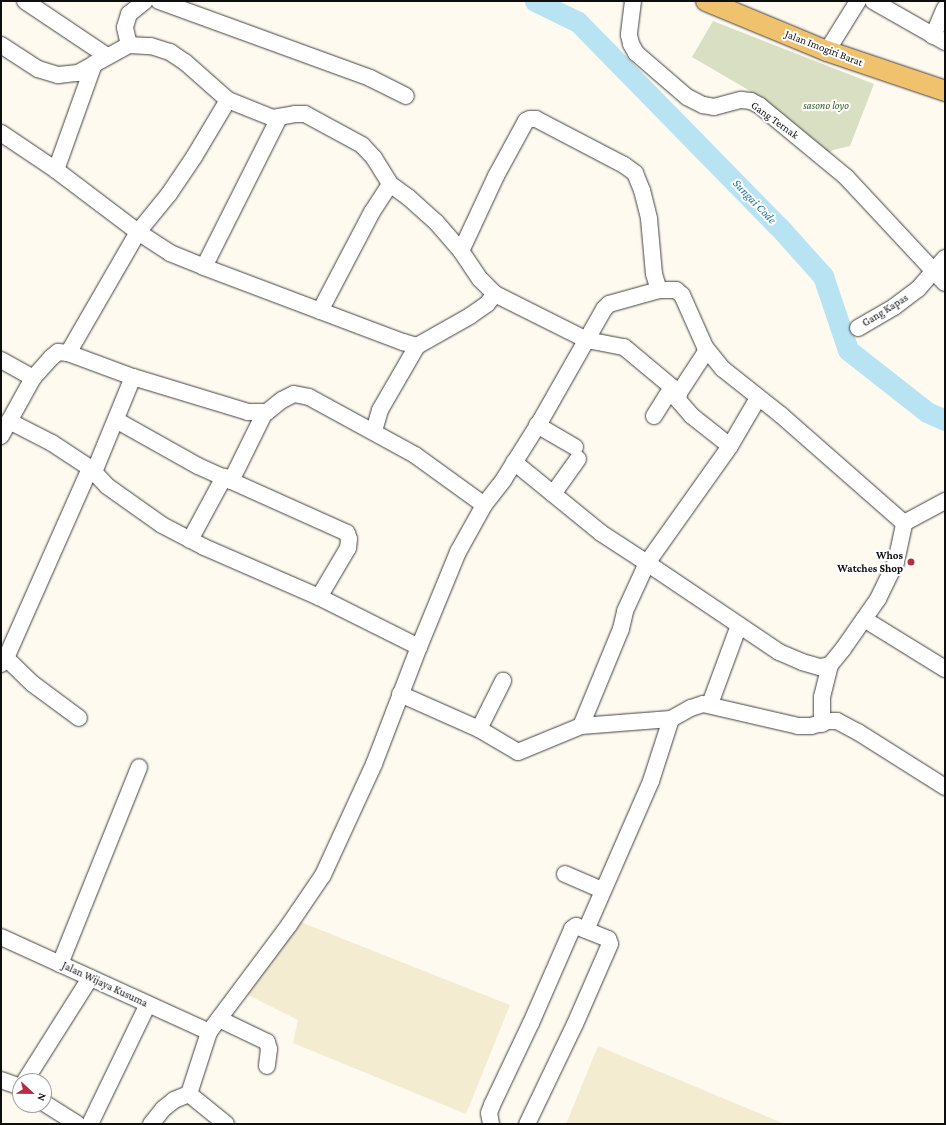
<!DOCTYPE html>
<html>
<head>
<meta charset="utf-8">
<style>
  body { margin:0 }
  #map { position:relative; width:946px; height:1125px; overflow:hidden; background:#fefaf0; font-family:"Crimson Pro",serif }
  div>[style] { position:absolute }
  .farmland>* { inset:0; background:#f3ecd1 }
  .cemetery>* { inset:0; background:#d9dfc2 }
  .river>* { height:21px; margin:-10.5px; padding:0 10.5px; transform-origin:10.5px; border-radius:10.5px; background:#b7e3f3 }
  .roads { filter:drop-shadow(0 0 1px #414141) drop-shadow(0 0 1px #414141) }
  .minor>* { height:16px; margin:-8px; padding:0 8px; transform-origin:8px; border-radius:8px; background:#fff }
  .major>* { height:20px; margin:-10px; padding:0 10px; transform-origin:10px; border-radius:10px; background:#f1c26d }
  .dots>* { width:11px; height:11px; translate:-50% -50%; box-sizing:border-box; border:2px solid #fff; border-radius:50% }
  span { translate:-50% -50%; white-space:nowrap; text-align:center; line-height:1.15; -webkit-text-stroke:4px #fff; paint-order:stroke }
  .street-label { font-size:11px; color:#0e0e0e }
  .park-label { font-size:11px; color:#366321; font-style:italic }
  .poi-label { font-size:11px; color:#0e0e0e; font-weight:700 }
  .right { translate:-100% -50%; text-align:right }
  .water-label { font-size:12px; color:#1d729a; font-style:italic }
  .frame { position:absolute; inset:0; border:2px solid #0e0e0e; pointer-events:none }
  .north { position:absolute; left:12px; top:1073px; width:40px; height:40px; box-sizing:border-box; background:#fff; border:1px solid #9f9f9f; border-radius:50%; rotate:112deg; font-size:11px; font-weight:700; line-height:16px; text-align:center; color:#0e0e0e }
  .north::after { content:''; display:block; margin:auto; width:14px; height:18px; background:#b72d43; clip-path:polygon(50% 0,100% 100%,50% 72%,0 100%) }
</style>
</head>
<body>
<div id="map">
  <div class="farmland">
    <div style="clip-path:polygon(298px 921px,510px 1005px,466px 1114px,293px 1043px,298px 1020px,244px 993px)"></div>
    <div style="clip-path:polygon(598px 1046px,785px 1124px,566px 1124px)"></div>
  </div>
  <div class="cemetery">
    <div style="clip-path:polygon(713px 21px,874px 84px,850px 146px,833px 150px,827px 154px,817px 150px,781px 112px,767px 114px,750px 91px,692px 57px)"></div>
  </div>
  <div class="river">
    <div style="left:535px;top:1px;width:48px;rotate:26deg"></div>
    <div style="left:578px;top:22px;width:287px;rotate:45.6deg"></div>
    <div style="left:779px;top:227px;width:66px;rotate:48.1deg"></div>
    <div style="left:823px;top:276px;width:78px;rotate:71.3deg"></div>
    <div style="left:848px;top:350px;width:100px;rotate:38.1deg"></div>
    <div style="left:927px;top:412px;width:20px;rotate:24deg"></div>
  </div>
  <div class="roads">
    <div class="minor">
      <div style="left:25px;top:1px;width:99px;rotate:33.9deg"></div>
      <div style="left:159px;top:1px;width:225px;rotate:20deg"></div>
      <div style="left:370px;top:78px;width:40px;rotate:26.6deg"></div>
      <div style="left:633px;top:1px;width:34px;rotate:97deg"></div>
      <div style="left:629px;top:35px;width:9px;rotate:77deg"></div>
      <div style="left:631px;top:44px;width:10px;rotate:61deg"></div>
      <div style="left:636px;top:53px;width:67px;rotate:40.8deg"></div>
      <div style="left:687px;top:97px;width:18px;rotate:27deg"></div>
      <div style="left:703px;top:105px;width:11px;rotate:10deg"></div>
      <div style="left:714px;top:107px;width:28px;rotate:-15deg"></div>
      <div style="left:741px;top:100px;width:10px;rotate:6deg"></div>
      <div style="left:751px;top:101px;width:10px;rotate:29deg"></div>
      <div style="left:760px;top:106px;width:112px;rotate:39.5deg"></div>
      <div style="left:846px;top:177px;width:145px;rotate:47deg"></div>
      <div style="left:873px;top:1px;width:83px;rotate:29.7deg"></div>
      <div style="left:933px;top:36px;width:30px;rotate:-67deg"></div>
      <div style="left:1px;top:45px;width:44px;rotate:33deg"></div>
      <div style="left:38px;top:69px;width:21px;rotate:17deg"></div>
      <div style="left:58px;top:75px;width:20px;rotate:-6deg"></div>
      <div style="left:78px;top:73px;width:58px;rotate:-28.8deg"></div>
      <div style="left:129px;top:45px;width:22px;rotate:3deg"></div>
      <div style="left:151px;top:46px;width:20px;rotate:18deg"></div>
      <div style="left:170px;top:52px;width:18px;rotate:34deg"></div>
      <div style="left:185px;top:62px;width:57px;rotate:41.5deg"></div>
      <div style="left:228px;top:100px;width:48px;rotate:21.8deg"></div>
      <div style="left:273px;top:118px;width:22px;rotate:-10deg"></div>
      <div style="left:295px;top:114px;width:10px"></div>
      <div style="left:305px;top:114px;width:65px;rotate:28.5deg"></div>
      <div style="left:362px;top:145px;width:18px;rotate:47deg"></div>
      <div style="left:374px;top:158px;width:31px;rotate:58deg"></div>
      <div style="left:129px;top:45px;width:18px;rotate:-103deg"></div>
      <div style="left:125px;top:27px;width:14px;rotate:-73deg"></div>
      <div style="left:129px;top:14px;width:21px;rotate:-39deg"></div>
      <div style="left:827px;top:51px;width:59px;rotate:-58.2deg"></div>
      <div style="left:228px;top:100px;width:66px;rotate:120.8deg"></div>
      <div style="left:194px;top:157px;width:45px;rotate:124deg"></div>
      <div style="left:169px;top:194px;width:49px;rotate:129.2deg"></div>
      <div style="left:138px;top:232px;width:38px;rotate:33deg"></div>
      <div style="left:170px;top:253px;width:37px;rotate:22deg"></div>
      <div style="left:204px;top:267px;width:213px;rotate:20.7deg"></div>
      <div style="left:403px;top:342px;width:15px;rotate:16deg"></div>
      <div style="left:1px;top:133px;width:66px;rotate:33.9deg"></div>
      <div style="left:56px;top:170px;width:103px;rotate:37.1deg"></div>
      <div style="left:138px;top:232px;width:140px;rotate:120deg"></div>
      <div style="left:56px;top:170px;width:113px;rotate:-70.3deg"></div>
      <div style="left:461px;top:251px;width:83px;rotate:-65deg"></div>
      <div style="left:496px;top:176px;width:63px;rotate:-61.4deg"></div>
      <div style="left:526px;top:121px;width:4px;rotate:-27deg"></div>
      <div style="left:530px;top:119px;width:6px"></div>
      <div style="left:536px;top:119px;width:99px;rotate:27.6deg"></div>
      <div style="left:624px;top:165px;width:14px;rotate:36deg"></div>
      <div style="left:635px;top:173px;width:18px;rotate:68deg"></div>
      <div style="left:642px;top:190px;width:30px;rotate:76deg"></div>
      <div style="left:649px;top:219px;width:55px;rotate:84.8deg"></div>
      <div style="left:654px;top:274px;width:17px;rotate:73deg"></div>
      <div style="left:204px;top:267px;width:167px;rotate:-63.3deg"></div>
      <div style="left:495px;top:294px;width:103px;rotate:26.6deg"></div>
      <div style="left:587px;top:340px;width:38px;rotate:11deg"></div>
      <div style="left:624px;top:347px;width:72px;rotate:39.9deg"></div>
      <div style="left:320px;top:311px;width:112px;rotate:-62.3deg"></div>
      <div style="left:372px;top:212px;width:33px;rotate:-57deg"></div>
      <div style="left:390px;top:184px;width:22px;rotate:36deg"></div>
      <div style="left:408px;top:197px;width:38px;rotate:42deg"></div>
      <div style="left:436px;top:222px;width:38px;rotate:49deg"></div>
      <div style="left:461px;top:251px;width:34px;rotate:56deg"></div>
      <div style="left:480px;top:279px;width:21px;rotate:45deg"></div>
      <div style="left:495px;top:294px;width:13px;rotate:129deg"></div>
      <div style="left:487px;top:304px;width:21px;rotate:145deg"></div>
      <div style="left:470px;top:316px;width:61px;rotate:150.5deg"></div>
      <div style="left:417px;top:346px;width:74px;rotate:120deg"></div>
      <div style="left:380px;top:410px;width:22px;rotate:106deg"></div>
      <div style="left:858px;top:328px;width:42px;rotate:-30.3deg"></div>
      <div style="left:894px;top:307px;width:30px;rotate:-37deg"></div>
      <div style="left:918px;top:289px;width:41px;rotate:-48.9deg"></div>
      <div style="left:707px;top:350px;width:51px;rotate:123.1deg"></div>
      <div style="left:679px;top:393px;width:7px;rotate:98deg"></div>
      <div style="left:678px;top:400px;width:21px;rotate:49deg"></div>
      <div style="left:692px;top:416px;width:48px;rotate:38.3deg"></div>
      <div style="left:1px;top:360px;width:37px;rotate:29deg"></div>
      <div style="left:33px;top:378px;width:28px;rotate:-48deg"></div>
      <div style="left:52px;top:357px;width:8px;rotate:-40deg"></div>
      <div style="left:58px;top:352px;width:10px;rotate:6deg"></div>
      <div style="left:68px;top:353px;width:69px;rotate:20.3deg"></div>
      <div style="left:133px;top:377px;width:120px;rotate:16.9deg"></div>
      <div style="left:248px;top:412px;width:19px"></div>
      <div style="left:267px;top:412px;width:19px;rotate:-39deg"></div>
      <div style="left:282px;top:400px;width:13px;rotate:-27deg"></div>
      <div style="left:294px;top:394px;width:15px;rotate:11deg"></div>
      <div style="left:309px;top:397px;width:121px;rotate:28.7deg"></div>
      <div style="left:415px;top:455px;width:85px;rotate:35.9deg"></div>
      <div style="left:133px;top:377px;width:103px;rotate:112.3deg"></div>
      <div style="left:94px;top:472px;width:19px;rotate:47deg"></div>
      <div style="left:107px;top:486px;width:67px;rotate:35.3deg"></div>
      <div style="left:162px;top:525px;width:47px;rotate:27.6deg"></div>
      <div style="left:204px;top:547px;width:125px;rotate:23.5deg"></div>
      <div style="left:319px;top:597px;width:112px;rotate:26.6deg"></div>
      <div style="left:654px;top:416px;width:34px;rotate:-58deg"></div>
      <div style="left:116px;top:420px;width:94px;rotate:29.3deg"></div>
      <div style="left:198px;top:466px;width:163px;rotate:24.2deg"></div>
      <div style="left:347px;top:533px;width:6px;rotate:72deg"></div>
      <div style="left:349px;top:539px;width:9px;rotate:96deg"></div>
      <div style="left:348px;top:548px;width:57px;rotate:120.6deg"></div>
      <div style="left:9px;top:421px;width:48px;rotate:27.1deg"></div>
      <div style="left:52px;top:443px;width:45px;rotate:33.3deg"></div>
      <div style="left:90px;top:468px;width:6px;rotate:45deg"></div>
      <div style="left:537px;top:425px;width:44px;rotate:30.1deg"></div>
      <div style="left:1px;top:436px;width:66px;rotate:-61.1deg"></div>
      <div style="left:514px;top:462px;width:112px;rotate:39.2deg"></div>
      <div style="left:601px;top:533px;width:55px;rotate:33.1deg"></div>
      <div style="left:647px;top:563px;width:143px;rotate:-54.6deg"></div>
      <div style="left:730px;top:446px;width:56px;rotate:-59.7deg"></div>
      <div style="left:231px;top:481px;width:77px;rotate:-63.8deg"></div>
      <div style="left:553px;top:494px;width:43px;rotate:-54.5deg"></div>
      <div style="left:904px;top:523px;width:47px;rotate:-28.2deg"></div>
      <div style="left:190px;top:540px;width:72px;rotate:-61.6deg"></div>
      <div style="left:864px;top:619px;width:95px;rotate:31.7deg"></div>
      <div style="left:6px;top:658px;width:37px;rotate:44deg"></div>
      <div style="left:33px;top:684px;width:57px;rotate:36.5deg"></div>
      <div style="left:1px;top:664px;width:8px;rotate:-50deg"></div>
      <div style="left:6px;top:658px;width:208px;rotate:-66.1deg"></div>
      <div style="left:400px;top:694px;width:86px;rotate:23.9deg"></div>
      <div style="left:479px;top:729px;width:45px;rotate:30.5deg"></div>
      <div style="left:518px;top:752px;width:68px;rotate:-22.4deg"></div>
      <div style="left:581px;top:726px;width:90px;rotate:-4.4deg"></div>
      <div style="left:671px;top:719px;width:23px;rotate:-29deg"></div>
      <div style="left:691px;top:708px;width:13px;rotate:-18deg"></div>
      <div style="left:703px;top:704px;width:98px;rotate:13deg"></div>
      <div style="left:798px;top:726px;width:13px"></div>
      <div style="left:811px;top:726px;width:19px;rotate:-16deg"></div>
      <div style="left:829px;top:721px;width:8px"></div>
      <div style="left:837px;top:721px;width:24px;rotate:28deg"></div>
      <div style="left:858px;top:732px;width:103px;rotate:32.3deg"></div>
      <div style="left:710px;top:704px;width:84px;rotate:-69.8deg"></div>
      <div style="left:822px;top:724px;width:27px;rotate:-90deg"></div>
      <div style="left:822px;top:697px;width:33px;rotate:-76deg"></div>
      <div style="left:581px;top:726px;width:105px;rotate:-67.6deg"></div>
      <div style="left:621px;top:629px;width:18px;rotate:-77deg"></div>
      <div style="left:625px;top:611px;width:53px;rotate:-65.4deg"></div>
      <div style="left:647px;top:563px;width:159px;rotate:34deg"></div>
      <div style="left:779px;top:652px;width:25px;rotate:23deg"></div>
      <div style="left:802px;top:662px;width:19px;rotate:16deg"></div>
      <div style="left:820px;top:667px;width:10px;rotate:-11deg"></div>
      <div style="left:830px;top:665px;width:21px;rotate:-51deg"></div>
      <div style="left:843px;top:649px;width:61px;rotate:-55deg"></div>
      <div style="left:878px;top:599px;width:41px;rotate:-64.1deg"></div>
      <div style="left:896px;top:562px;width:40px;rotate:-78deg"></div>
      <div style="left:479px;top:729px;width:54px;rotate:-63.4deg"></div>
      <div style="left:565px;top:874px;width:40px;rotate:23.4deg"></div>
      <div style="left:586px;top:930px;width:163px;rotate:-66.4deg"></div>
      <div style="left:651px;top:781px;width:65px;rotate:-72.1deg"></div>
      <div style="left:1px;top:937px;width:229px;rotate:24.5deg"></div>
      <div style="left:60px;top:964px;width:212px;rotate:-68.1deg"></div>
      <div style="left:219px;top:1019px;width:53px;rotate:25.6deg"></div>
      <div style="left:267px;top:1042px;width:7px;rotate:74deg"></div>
      <div style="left:269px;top:1049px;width:17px;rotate:97deg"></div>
      <div style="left:1px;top:1080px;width:20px;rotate:20deg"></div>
      <div style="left:25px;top:1081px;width:122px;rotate:-57.7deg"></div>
      <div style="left:44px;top:1103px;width:39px;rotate:32deg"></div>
      <div style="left:90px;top:1124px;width:133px;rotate:-64.2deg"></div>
      <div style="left:151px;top:1124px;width:19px;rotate:-51deg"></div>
      <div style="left:163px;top:1109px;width:14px;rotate:-39deg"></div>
      <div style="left:174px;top:1100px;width:16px;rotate:-22deg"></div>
      <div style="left:226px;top:1124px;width:48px;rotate:-141deg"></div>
      <div style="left:189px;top:1094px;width:65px;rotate:-72.1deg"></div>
      <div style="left:209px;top:1032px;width:134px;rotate:-53.2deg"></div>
      <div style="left:289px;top:925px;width:60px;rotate:-55.8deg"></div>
      <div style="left:323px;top:875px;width:122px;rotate:-65.3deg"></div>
      <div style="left:374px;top:764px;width:125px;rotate:-69deg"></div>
      <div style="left:419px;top:647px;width:103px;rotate:-67.7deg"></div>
      <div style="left:458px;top:552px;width:54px;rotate:-61deg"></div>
      <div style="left:484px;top:505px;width:33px;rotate:-52deg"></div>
      <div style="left:504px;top:479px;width:70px;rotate:-57.9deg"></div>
      <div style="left:541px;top:420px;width:128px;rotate:-60.4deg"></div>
      <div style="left:604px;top:309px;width:7px;rotate:-45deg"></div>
      <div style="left:609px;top:304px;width:52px;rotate:-15.6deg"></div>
      <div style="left:659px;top:290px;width:17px"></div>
      <div style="left:676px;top:290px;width:8px;rotate:40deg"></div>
      <div style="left:682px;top:295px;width:57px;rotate:66.1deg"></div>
      <div style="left:705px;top:347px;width:28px;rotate:51deg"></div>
      <div style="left:723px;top:369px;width:74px;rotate:38.4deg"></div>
      <div style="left:781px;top:415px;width:164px;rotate:41.3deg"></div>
      <div style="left:491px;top:1124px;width:11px;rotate:-100deg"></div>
      <div style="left:489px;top:1113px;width:9px;rotate:-69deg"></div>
      <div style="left:492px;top:1105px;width:91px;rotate:-64.6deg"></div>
      <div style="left:531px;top:1023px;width:103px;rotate:-66.4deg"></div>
      <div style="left:572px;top:929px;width:5px;rotate:-37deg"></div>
      <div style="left:576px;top:926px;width:35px;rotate:22deg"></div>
      <div style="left:608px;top:939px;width:5px;rotate:68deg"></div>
      <div style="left:610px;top:944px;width:87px;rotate:113.6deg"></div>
      <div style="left:575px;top:1024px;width:111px;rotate:115.6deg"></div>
    </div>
    <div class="major">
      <div style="left:706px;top:1px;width:131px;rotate:22.5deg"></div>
      <div style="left:827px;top:51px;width:125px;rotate:18.7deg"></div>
    </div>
  </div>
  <div class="dots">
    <div style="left:911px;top:562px;background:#b72d43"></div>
  </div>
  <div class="street-label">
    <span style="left:824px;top:48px;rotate:21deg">Jalan Imogiri Barat</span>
    <span style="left:775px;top:120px;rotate:36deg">Gang Ternak</span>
    <span style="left:885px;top:310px;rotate:-32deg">Gang Kapas</span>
    <span style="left:105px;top:984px;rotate:25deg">Jalan Wijaya Kusuma</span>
  </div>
  <div class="park-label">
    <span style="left:826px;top:105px">sasono loyo</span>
  </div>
  <div class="poi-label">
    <span class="right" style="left:903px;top:562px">Whos<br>Watches Shop</span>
  </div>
  <div class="water-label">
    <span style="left:754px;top:202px;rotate:46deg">Sungai Code</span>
  </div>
  <div class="frame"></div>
  <div class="north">N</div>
</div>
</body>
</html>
